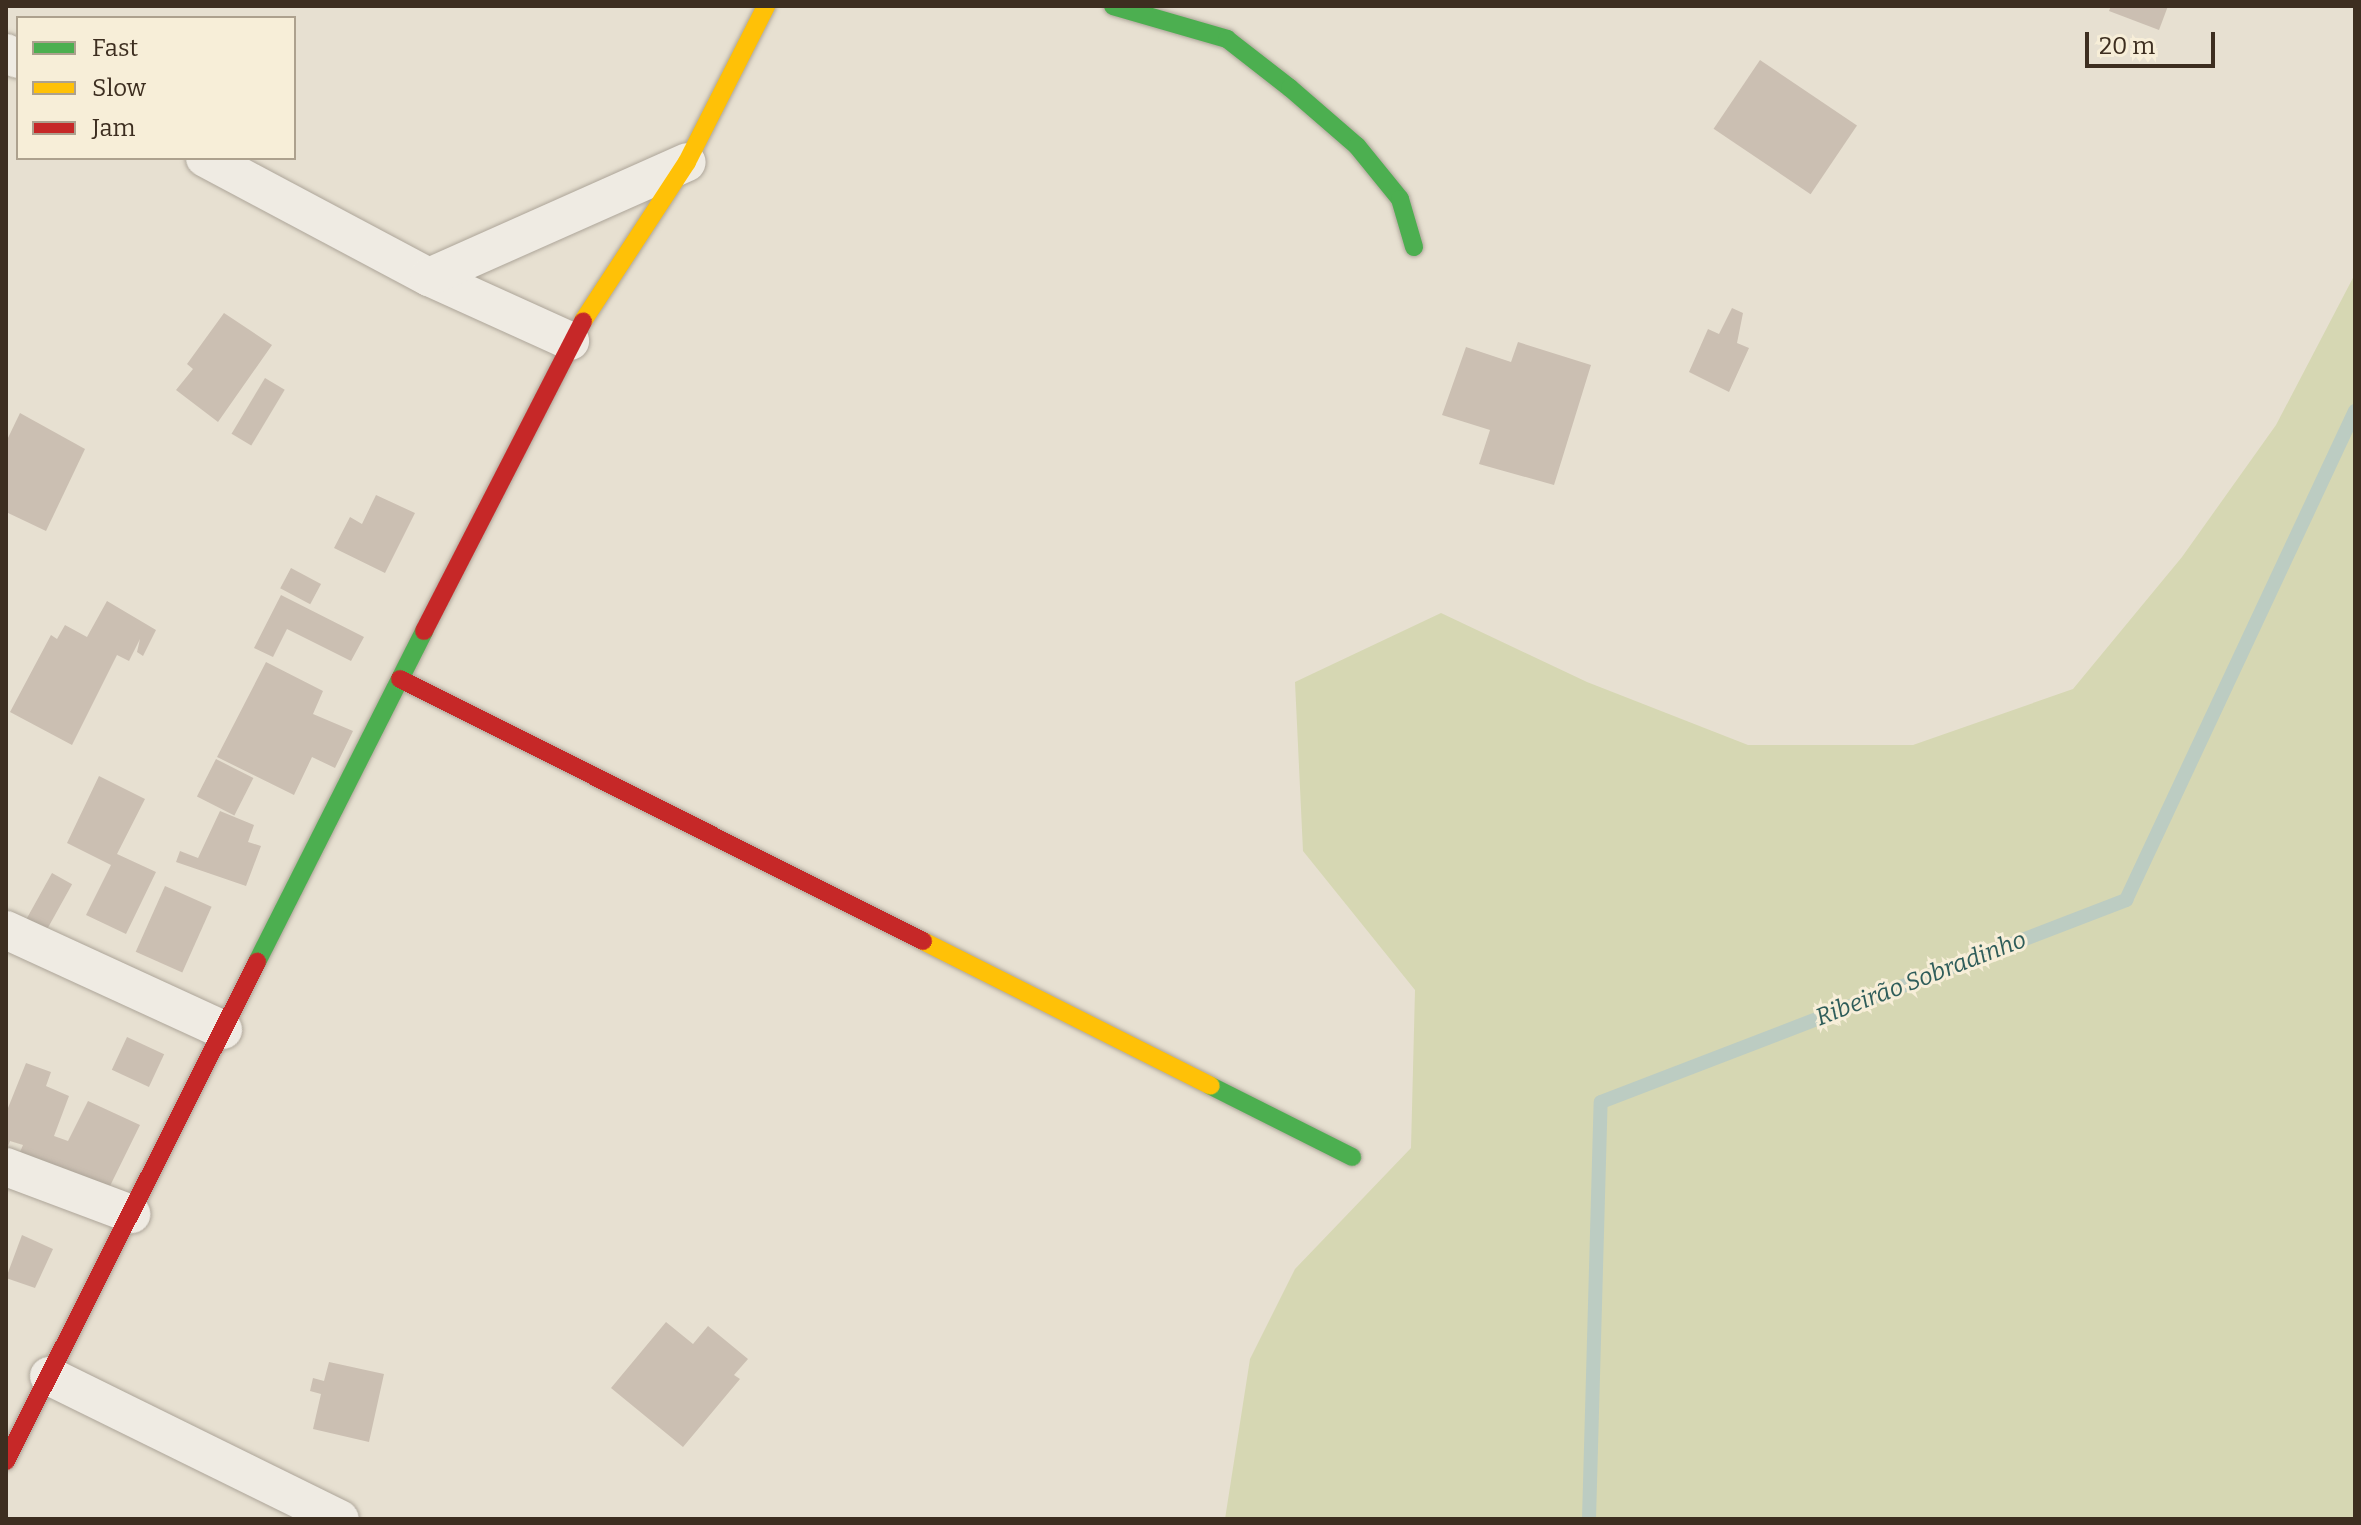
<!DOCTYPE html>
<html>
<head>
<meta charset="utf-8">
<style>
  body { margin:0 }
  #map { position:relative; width:2361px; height:1525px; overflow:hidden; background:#e7e0d1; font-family:Bitter,serif }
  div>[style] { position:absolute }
  .green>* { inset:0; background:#d6d7b3 }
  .stream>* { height:14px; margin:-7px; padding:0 7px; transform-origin:7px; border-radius:7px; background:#bcccc2 }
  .building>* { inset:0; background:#cbbfb2; transform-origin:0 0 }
  .roads { filter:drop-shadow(0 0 2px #ada599) drop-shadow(0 0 2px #ada599) }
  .street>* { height:38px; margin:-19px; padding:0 19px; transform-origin:19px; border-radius:19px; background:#efebe3 }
  .fast>* { height:18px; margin:-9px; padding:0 9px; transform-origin:9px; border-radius:9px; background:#4caf50 }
  .slow>* { height:18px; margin:-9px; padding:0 9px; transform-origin:9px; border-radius:9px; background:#ffc107 }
  .jam>* { height:18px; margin:-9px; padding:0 9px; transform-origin:9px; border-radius:9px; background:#c62828 }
  span { translate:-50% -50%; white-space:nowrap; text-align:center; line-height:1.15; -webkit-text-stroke:6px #f7eed8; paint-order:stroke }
  .water-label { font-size:24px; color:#2f5d5a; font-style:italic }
  .frame { position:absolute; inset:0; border:8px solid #3d2e20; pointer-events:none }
  .legend { position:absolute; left:16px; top:16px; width:280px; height:144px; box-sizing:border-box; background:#f7eed8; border:2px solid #ada18e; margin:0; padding:10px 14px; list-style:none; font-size:24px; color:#3d2e20 }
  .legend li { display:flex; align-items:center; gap:16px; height:40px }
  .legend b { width:40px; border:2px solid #ada18e }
  .scale { position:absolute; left:2085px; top:32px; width:130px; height:36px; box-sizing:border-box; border:4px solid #3d2e20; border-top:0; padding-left:10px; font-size:24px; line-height:28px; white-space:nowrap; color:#3d2e20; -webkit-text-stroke:6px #f7eed8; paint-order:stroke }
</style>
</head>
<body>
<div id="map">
  <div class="green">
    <div style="clip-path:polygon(2355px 274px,2355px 1519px,1225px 1519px,1250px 1359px,1295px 1269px,1411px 1148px,1415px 990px,1303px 851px,1295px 682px,1441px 613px,1587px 682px,1748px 745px,1913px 745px,2073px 689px,2182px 557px,2276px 425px)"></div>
  </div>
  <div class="stream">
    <div style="left:1589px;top:1519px;width:417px;rotate:-88.4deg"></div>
    <div style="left:1601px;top:1102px;width:563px;rotate:-21.04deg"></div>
    <div style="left:2126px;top:900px;width:540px;rotate:-64.91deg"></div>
  </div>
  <div class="building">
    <div style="clip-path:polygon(2111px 6px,2168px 6px,2159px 30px,2109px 11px)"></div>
    <div style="left:1760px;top:60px;width:117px;height:83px;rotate:34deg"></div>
    <div style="clip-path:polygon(1732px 308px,1743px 313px,1737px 343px,1749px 348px,1729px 392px,1689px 372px,1708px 329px,1719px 334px)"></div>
    <div style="clip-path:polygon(224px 313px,272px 345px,218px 422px,176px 390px,193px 369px,187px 364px)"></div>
    <div style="clip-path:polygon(1518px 342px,1591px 365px,1554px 485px,1479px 464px,1490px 430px,1442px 415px,1466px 347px,1511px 362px)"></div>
    <div style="left:265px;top:378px;width:23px;height:65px;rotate:31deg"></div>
    <div style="clip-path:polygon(20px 413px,85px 449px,46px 531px,6px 512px,6px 442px)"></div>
    <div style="clip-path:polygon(376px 495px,415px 513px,385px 573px,334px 548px,350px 517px,362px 524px)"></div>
    <div style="left:291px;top:568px;width:34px;height:23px;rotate:28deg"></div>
    <div style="clip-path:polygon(281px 595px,364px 637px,351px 661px,287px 629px,273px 657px,254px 648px)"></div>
    <div style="clip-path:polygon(107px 601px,156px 630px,143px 656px,137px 652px,140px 639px,129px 661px,117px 655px,72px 745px,10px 712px,51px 635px,57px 639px,65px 625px,87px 637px)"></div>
    <div style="clip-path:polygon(266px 662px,323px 691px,313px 714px,353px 731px,335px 768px,312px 757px,294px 795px,217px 757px)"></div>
    <div style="left:216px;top:759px;width:42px;height:42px;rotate:27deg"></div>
    <div style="clip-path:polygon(99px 776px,145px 799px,117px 854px,156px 872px,126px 934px,86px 915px,111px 865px,67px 843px)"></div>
    <div style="clip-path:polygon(220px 811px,254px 825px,248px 842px,261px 846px,246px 886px,176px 862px,180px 851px,198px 858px)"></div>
    <div style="left:52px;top:873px;width:23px;height:59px;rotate:29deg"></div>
    <div style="left:165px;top:886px;width:51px;height:72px;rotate:24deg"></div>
    <div style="left:127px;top:1037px;width:41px;height:36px;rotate:25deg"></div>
    <div style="clip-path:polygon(26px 1063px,51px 1072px,46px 1086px,69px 1096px,54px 1136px,68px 1141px,88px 1101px,140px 1125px,109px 1188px,20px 1152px,23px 1145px,10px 1141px,6px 1151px,6px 1113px)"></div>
    <div style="clip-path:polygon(22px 1235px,53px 1249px,35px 1288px,6px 1278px)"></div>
    <div style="clip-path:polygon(666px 1322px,693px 1344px,708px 1326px,748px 1359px,734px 1375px,740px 1379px,683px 1447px,611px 1388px)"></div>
    <div style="clip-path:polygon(329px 1362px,384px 1374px,369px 1442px,313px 1429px,321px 1394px,310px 1391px,313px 1378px,324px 1381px)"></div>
  </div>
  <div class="roads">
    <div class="street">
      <div style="left:6px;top:53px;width:13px;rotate:27deg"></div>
      <div style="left:205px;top:158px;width:254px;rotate:28deg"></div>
      <div style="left:429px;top:277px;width:155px;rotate:24.4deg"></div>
      <div style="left:429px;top:277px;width:282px;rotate:-24deg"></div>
      <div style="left:6px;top:930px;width:239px;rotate:24.7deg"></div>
      <div style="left:6px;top:1167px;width:134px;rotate:20.6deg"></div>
      <div style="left:49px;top:1376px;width:324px;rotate:26.2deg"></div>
    </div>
    <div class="fast">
      <div style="left:1113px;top:6px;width:119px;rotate:16.1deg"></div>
      <div style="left:1227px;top:39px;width:80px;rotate:37.9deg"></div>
      <div style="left:1290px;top:88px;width:89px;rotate:40.9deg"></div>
      <div style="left:1357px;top:146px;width:68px;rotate:50.9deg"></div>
      <div style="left:1400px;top:199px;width:50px;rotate:73.7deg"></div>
      <div style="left:257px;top:962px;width:371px;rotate:-63.2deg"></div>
      <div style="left:1211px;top:1086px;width:158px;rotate:26.7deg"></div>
    </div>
    <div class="slow">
      <div style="left:583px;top:321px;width:190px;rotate:-56.8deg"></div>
      <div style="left:687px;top:162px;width:175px;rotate:-63.1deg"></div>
      <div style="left:923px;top:941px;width:322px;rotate:26.7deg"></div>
    </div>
    <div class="jam">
      <div style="left:424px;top:631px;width:348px;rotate:-62.8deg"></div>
      <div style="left:400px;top:679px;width:585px;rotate:26.61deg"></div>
      <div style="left:6px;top:1461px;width:559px;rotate:-63.3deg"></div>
    </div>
  </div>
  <div class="water-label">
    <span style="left:1921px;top:979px;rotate:-21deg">Ribeirão Sobradinho</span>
  </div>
  <div class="frame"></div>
  <ul class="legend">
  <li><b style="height:10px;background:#4caf50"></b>Fast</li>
  <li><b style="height:10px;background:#ffc107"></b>Slow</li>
  <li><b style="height:10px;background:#c62828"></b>Jam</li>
  </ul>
  <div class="scale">20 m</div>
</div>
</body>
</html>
